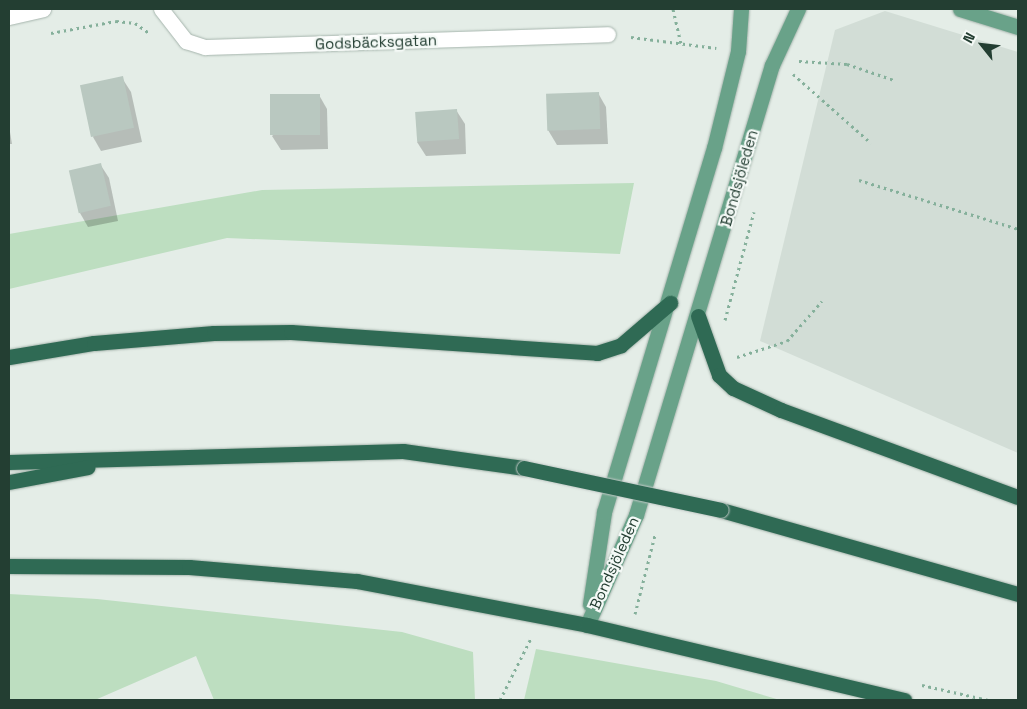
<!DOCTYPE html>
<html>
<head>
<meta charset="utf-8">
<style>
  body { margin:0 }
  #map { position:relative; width:1027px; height:709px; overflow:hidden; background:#e4ede7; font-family:"Space Grotesk",sans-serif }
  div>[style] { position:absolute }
  .built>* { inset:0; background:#d2ddd6 }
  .green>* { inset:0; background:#bddec0 }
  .shadow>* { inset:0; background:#0003 }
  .building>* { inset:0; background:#b9c8c0; transform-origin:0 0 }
  .path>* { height:3px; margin-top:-1.5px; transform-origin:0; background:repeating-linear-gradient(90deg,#85b09b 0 2.5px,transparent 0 6.5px) }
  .roads { filter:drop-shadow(0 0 1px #a6b5ad) drop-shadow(0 0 1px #a6b5ad) }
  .minor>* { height:15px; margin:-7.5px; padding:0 7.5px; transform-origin:7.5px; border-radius:7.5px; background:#fff }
  .major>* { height:15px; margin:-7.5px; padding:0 7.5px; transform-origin:7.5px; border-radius:7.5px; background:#69a289 }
  .highway>* { height:15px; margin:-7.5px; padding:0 7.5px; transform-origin:7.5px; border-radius:7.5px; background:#2f6a54 }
  .bridges { filter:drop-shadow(0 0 1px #c1c9c6) drop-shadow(0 0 1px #c1c9c6) }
  .highway-bridge>* { height:15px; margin:-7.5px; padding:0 7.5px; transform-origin:7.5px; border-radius:7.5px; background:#2f6a54 }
  span { translate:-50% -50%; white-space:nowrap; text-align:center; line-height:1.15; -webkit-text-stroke:4.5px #f4f9f6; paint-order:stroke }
  .street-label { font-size:15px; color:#233e32 }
  .frame { position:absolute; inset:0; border:10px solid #233e32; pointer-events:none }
  .north { position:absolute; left:957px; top:20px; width:50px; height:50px; -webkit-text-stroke:4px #f4f9f6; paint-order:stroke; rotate:299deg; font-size:14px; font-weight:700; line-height:20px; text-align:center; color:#233e32 }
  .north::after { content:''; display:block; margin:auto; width:18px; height:22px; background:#233e32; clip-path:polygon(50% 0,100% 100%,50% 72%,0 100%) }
</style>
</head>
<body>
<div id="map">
  <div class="built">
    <div style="clip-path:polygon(885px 11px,1018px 52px,1018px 453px,760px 341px,835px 30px)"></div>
  </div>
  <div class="green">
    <div style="clip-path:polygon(634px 183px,620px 254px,227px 238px,9px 289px,9px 234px,262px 190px)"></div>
    <div style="clip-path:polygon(9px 594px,97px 599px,402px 632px,473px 652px,475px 700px,214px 700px,196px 656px,95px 700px,9px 700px)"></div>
    <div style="clip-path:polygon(536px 649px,716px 681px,780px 700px,524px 700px)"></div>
  </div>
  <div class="shadow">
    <div style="clip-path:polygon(122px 78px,131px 92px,142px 142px,101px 151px,93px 137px)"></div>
    <div style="clip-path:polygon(598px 93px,606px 107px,608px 144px,557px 145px,548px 130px)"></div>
    <div style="clip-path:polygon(319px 95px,327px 109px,328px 149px,281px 150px,272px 136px)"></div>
    <div style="clip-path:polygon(456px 110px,465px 124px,466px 154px,426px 156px,417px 142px)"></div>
    <div style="clip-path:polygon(9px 126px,12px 144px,9px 144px)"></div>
    <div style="clip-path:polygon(100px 164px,109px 178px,118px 221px,88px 227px,80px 213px)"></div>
  </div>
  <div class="building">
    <div style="left:123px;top:76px;width:53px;height:44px;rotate:78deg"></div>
    <div style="left:599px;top:92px;width:37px;height:53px;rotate:88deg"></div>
    <div style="left:320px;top:94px;width:41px;height:50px;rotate:90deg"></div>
    <div style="left:457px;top:109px;width:30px;height:42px;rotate:86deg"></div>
    <div style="left:101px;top:163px;width:44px;height:33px;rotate:77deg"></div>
  </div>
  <div class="path">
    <div style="left:673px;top:9px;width:35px;rotate:77deg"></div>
    <div style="left:51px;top:33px;width:66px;rotate:-10.5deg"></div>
    <div style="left:116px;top:21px;width:19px;rotate:6deg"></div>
    <div style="left:135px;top:23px;width:16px;rotate:35deg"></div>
    <div style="left:631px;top:37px;width:86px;rotate:7.4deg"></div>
    <div style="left:799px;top:61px;width:48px;rotate:3.6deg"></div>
    <div style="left:847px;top:64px;width:50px;rotate:18.8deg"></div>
    <div style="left:793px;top:74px;width:104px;rotate:41.5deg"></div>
    <div style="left:859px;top:180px;width:166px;rotate:17.1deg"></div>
    <div style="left:725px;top:320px;width:112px;rotate:-75deg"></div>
    <div style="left:737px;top:357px;width:52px;rotate:-17.7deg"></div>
    <div style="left:787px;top:341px;width:53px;rotate:-48.8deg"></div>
    <div style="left:635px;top:614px;width:81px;rotate:-75.8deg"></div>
    <div style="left:922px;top:685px;width:68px;rotate:12.8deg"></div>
    <div style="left:500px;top:700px;width:69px;rotate:-63.4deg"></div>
  </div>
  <div class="roads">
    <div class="minor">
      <div style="left:161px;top:9px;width:41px;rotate:52deg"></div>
      <div style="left:186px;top:41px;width:20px;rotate:18deg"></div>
      <div style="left:205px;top:47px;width:403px;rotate:-1.8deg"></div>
      <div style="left:9px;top:17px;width:35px;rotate:-13deg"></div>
    </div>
    <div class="major">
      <div style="left:960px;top:9px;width:61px;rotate:17.2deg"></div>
      <div style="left:590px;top:604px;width:93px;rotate:-81.3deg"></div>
      <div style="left:604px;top:512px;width:380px;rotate:-73.2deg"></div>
      <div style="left:714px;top:148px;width:100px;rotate:-76.1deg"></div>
      <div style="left:738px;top:51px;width:42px;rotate:-85.9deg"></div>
      <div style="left:587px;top:625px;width:120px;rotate:-66deg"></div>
      <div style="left:636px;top:515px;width:470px;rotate:-73.2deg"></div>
      <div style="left:772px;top:65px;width:62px;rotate:-65.1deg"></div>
    </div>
    <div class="highway">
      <div style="left:698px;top:316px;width:63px;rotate:70.4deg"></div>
      <div style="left:719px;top:375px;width:19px;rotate:43deg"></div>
      <div style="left:733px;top:388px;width:53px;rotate:24.6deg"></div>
      <div style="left:781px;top:410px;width:252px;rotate:20.2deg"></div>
      <div style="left:9px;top:357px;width:86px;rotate:-9.4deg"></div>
      <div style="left:94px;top:343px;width:120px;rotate:-4.8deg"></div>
      <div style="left:214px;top:333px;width:77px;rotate:-0.7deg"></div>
      <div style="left:291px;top:332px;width:307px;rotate:3.9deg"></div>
      <div style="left:597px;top:353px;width:25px;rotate:-18deg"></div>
      <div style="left:621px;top:345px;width:65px;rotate:-40.6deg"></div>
      <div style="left:9px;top:462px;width:394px;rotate:-1.6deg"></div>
      <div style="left:403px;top:451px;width:122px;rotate:8deg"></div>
      <div style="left:9px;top:482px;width:80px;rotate:-10.8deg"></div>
      <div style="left:721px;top:510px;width:309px;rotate:15.8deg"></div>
      <div style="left:9px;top:566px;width:180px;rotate:0.3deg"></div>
      <div style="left:189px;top:567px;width:169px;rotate:4.8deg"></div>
      <div style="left:357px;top:581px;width:234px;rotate:10.8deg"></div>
      <div style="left:587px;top:625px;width:326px;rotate:13.3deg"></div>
    </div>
  </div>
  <div class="bridges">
    <div class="highway-bridge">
      <div style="left:524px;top:468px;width:201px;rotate:12deg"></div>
    </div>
  </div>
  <div class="street-label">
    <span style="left:376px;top:42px;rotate:-2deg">Godsbäcksgatan</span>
    <span style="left:739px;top:178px;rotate:-74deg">Bondsjöleden</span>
    <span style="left:614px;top:563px;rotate:-66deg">Bondsjöleden</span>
  </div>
  <div class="frame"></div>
  <div class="north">N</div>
</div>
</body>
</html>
